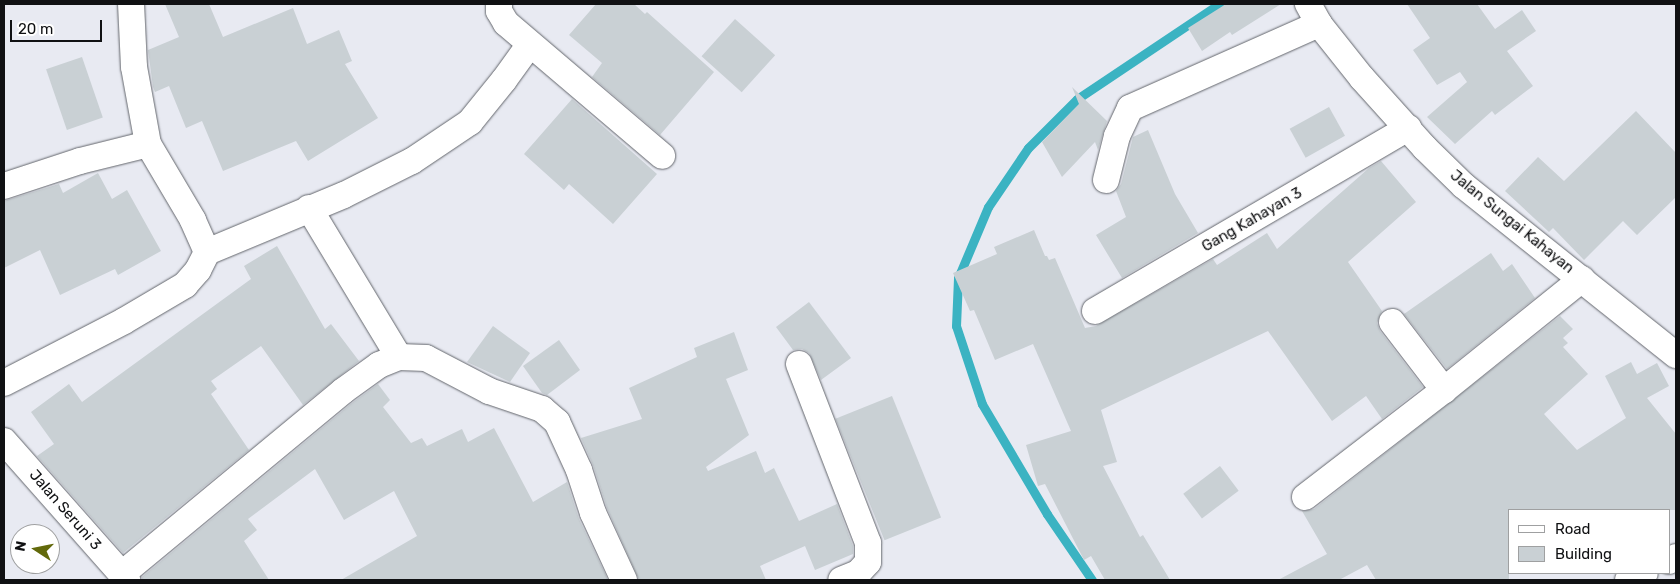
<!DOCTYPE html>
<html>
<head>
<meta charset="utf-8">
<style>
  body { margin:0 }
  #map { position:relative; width:1680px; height:584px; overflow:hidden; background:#e8eaf2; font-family:Rubik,sans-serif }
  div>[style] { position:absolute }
  .stream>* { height:9px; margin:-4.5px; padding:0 4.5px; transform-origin:4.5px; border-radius:4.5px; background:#3bb3c2 }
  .building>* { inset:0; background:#c9d0d4; transform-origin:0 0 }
  .roads { filter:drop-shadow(0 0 1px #63666c) drop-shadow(0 0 1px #63666c) }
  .street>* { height:26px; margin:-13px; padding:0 13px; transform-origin:13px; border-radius:13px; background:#fff }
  span { translate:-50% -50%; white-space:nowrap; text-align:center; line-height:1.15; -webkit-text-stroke:4px #fff; paint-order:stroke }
  .street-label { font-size:15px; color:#101113 }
  .frame { position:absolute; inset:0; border:5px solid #101113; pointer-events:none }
  .legend { position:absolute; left:1508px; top:509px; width:162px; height:65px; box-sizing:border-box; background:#fff; border:1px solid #9fa0a1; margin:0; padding:6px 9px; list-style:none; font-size:15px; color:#101113 }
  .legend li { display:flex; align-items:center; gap:10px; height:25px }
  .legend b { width:25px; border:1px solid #9fa0a1 }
  .north { position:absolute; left:10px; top:524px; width:50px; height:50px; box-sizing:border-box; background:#fff; border:1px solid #9fa0a1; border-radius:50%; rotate:281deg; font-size:14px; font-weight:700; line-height:20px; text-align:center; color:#101113 }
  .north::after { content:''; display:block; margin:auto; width:18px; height:22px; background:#62690b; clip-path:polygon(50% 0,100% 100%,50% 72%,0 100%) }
  .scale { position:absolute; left:10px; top:20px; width:92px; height:22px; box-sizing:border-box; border:2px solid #101113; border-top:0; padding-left:6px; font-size:15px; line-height:18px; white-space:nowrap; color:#101113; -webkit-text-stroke:4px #fff; paint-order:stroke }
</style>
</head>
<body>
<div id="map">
  <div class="stream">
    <div style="left:1092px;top:580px;width:80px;rotate:-124.3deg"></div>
    <div style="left:1047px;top:514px;width:128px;rotate:-120.6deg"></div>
    <div style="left:982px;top:404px;width:82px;rotate:-108.4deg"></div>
    <div style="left:956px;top:326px;width:48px;rotate:-87.6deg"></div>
    <div style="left:958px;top:278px;width:77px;rotate:-67.1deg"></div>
    <div style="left:988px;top:207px;width:71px;rotate:-55.9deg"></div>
    <div style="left:1028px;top:148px;width:69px;rotate:-45deg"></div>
    <div style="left:1077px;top:99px;width:171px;rotate:-33.8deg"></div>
  </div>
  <div class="building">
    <div style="clip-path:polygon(165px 4px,209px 4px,223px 37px,293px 8px,307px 44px,339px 30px,352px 61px,345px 64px,378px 118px,308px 161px,296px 141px,223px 171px,202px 121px,186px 128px,169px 86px,155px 92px,153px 87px,148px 50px,179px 37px)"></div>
    <div style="clip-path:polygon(596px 4px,634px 4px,645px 14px,647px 12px,714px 72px,660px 135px,592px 77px,602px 63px,569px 35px)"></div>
    <div style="clip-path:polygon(1226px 4px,1281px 4px,1232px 35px,1230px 32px,1202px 51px,1188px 28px)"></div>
    <div style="clip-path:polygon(1407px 4px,1477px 4px,1495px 29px,1522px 10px,1536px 31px,1507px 51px,1533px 86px,1495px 115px,1492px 111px,1455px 144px,1427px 117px,1467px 82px,1460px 72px,1437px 85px,1413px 50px,1430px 38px)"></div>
    <div style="left:735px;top:19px;width:54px;height:50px;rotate:42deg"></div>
    <div style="left:82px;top:57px;width:64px;height:38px;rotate:71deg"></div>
    <div style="clip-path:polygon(1072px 87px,1107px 121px,1098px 150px,1095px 142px,1062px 177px,1042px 142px,1079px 104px)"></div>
    <div style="clip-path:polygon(572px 99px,657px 174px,613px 224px,569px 184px,564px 190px,524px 154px)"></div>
    <div style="left:1329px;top:107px;width:33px;height:45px;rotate:61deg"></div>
    <div style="clip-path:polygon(1636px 111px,1676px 153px,1676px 197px,1637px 235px,1623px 221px,1584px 260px,1553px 228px,1549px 232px,1505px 191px,1538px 157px,1564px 181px)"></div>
    <div style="clip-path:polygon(1148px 130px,1175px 194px,1198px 233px,1122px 278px,1096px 235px,1126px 217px,1116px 191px,1121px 184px,1133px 137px)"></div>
    <div style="clip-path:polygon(1381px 161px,1416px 202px,1348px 262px,1382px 311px,1377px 323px,1380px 331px,1423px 387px,1382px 419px,1366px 396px,1332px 421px,1268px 331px,1101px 410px,1117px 462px,1103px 466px,1140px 537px,1143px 535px,1170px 580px,1105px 580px,1091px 556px,1084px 560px,1045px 484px,1038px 486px,1026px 445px,1071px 431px,1033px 344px,995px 360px,974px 310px,970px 311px,953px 273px,997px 254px,994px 247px,1034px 230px,1045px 256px,1047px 256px,1049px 260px,1055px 258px,1085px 328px,1096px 326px,1213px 259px,1217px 265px,1267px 233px,1277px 249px,1369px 168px)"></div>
    <div style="clip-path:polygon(98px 173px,112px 199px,127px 190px,161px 251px,118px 275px,115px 269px,60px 295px,40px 250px,4px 268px,4px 201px,59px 184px,63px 193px)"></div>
    <div style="clip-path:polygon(277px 246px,325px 329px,331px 324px,359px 361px,303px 405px,261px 346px,211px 381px,217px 389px,211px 394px,249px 450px,123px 553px,37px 456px,54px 444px,31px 412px,69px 384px,82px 402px,251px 279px,244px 266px)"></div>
    <div style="clip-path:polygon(1491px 253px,1503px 271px,1512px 264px,1535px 298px,1447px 369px,1404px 314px)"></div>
    <div style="clip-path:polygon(809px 302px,851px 358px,821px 380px,809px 353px,802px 349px,793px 350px,776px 327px)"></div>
    <div style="clip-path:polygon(1560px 316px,1573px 329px,1563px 338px,1568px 343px,1563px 347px,1588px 374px,1544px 414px,1577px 450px,1626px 418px,1605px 376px,1631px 362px,1637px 374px,1657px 363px,1669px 386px,1647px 398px,1676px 434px,1676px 510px,1509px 510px,1509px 580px,1376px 580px,1367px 565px,1339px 580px,1278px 580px,1327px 554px,1302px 511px,1314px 509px)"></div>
    <div style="clip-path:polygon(493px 326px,530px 353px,510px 382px,467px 362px)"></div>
    <div style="clip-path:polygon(734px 332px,748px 370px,726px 379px,749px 435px,706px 467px,708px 471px,756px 451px,765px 473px,774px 468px,799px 521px,837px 504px,853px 546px,853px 554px,815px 570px,805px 546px,760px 566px,766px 580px,639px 580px,607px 508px,593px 465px,581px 438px,642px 419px,629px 388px,697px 357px,694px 348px)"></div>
    <div style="clip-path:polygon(559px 340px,580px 370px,547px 395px,542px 393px,523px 366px)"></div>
    <div style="clip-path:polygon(378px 384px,390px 400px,383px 407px,411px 443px,422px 438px,427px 446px,462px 429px,468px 442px,494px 428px,533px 502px,567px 482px,579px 519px,608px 580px,341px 580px,417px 536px,394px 491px,344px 520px,315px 469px,248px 519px,257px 530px,244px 541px,269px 580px,142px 580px,142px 577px,352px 403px)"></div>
    <div style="left:892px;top:396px;width:131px;height:61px;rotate:68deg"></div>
    <div style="left:1220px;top:466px;width:31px;height:46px;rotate:53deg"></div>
  </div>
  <div class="roads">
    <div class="street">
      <div style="left:499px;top:4px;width:7px;rotate:90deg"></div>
      <div style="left:499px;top:11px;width:14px;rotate:60deg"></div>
      <div style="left:506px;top:23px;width:205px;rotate:40.4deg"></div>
      <div style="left:1308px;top:4px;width:23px;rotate:61deg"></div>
      <div style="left:1319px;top:24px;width:69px;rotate:51.5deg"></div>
      <div style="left:1362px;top:78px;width:94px;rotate:48deg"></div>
      <div style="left:1425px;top:148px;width:54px;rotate:44.3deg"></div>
      <div style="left:1464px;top:186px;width:271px;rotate:38.6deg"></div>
      <div style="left:1106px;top:180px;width:45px;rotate:-76deg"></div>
      <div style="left:1117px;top:136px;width:31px;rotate:-65deg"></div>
      <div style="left:1130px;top:108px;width:207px;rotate:-24deg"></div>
      <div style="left:4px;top:186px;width:80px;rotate:-18.2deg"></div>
      <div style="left:80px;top:161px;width:70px;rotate:-14deg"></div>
      <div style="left:309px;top:208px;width:174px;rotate:58.9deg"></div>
      <div style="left:207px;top:252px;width:148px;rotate:-22.6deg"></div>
      <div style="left:344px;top:195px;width:76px;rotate:-26.6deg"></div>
      <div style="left:412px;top:161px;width:70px;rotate:-33.9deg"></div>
      <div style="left:470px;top:122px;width:54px;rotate:-51deg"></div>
      <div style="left:504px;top:80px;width:44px;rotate:-54.2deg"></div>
      <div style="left:1095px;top:311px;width:363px;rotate:-30.3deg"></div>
      <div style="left:1392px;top:322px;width:86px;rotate:52.6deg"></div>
      <div style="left:799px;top:364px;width:192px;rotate:68.9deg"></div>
      <div style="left:868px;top:543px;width:19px;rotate:90deg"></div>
      <div style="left:868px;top:562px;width:15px;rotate:132deg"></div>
      <div style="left:858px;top:573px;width:18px;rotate:158deg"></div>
      <div style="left:4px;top:383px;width:135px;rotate:-27.3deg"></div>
      <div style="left:124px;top:321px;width:71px;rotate:-30.5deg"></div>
      <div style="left:185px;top:285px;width:20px;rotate:-49deg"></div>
      <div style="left:198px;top:270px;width:20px;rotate:-63deg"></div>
      <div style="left:207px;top:252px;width:35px;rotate:-114deg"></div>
      <div style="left:193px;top:220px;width:88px;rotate:-120.6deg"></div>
      <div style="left:148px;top:144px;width:78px;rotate:-100.3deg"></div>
      <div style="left:134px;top:67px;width:63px;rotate:-92.7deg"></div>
      <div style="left:4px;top:441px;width:186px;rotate:48.5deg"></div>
      <div style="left:1305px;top:497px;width:175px;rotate:-37.6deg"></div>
      <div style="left:1444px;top:390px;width:177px;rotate:-38.8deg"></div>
      <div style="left:1669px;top:561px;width:8px;rotate:-30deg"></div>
      <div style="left:122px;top:574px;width:287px;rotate:-39.6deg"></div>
      <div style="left:343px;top:391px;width:44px;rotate:-35.8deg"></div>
      <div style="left:379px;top:365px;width:22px;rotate:-22deg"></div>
      <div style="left:399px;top:357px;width:27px;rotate:2deg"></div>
      <div style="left:426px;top:358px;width:71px;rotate:27.6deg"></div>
      <div style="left:489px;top:391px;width:56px;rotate:18.8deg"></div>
      <div style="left:542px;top:409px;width:20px;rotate:41deg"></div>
      <div style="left:557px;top:422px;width:53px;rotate:65.4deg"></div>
      <div style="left:579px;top:470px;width:45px;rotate:72deg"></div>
      <div style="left:593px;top:513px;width:74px;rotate:65.2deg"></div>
      <div style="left:1628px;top:580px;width:18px;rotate:-22deg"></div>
    </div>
  </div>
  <div class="street-label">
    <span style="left:1252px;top:220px;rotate:-30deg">Gang Kahayan 3</span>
    <span style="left:1512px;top:222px;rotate:39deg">Jalan Sungai Kahayan</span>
    <span style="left:65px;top:510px;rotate:49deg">Jalan Seruni 3</span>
  </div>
  <div class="frame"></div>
  <ul class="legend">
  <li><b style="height:6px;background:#fff"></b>Road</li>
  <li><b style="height:14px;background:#c9d0d4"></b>Building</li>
  </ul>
  <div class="north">N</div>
  <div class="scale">20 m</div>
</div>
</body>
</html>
